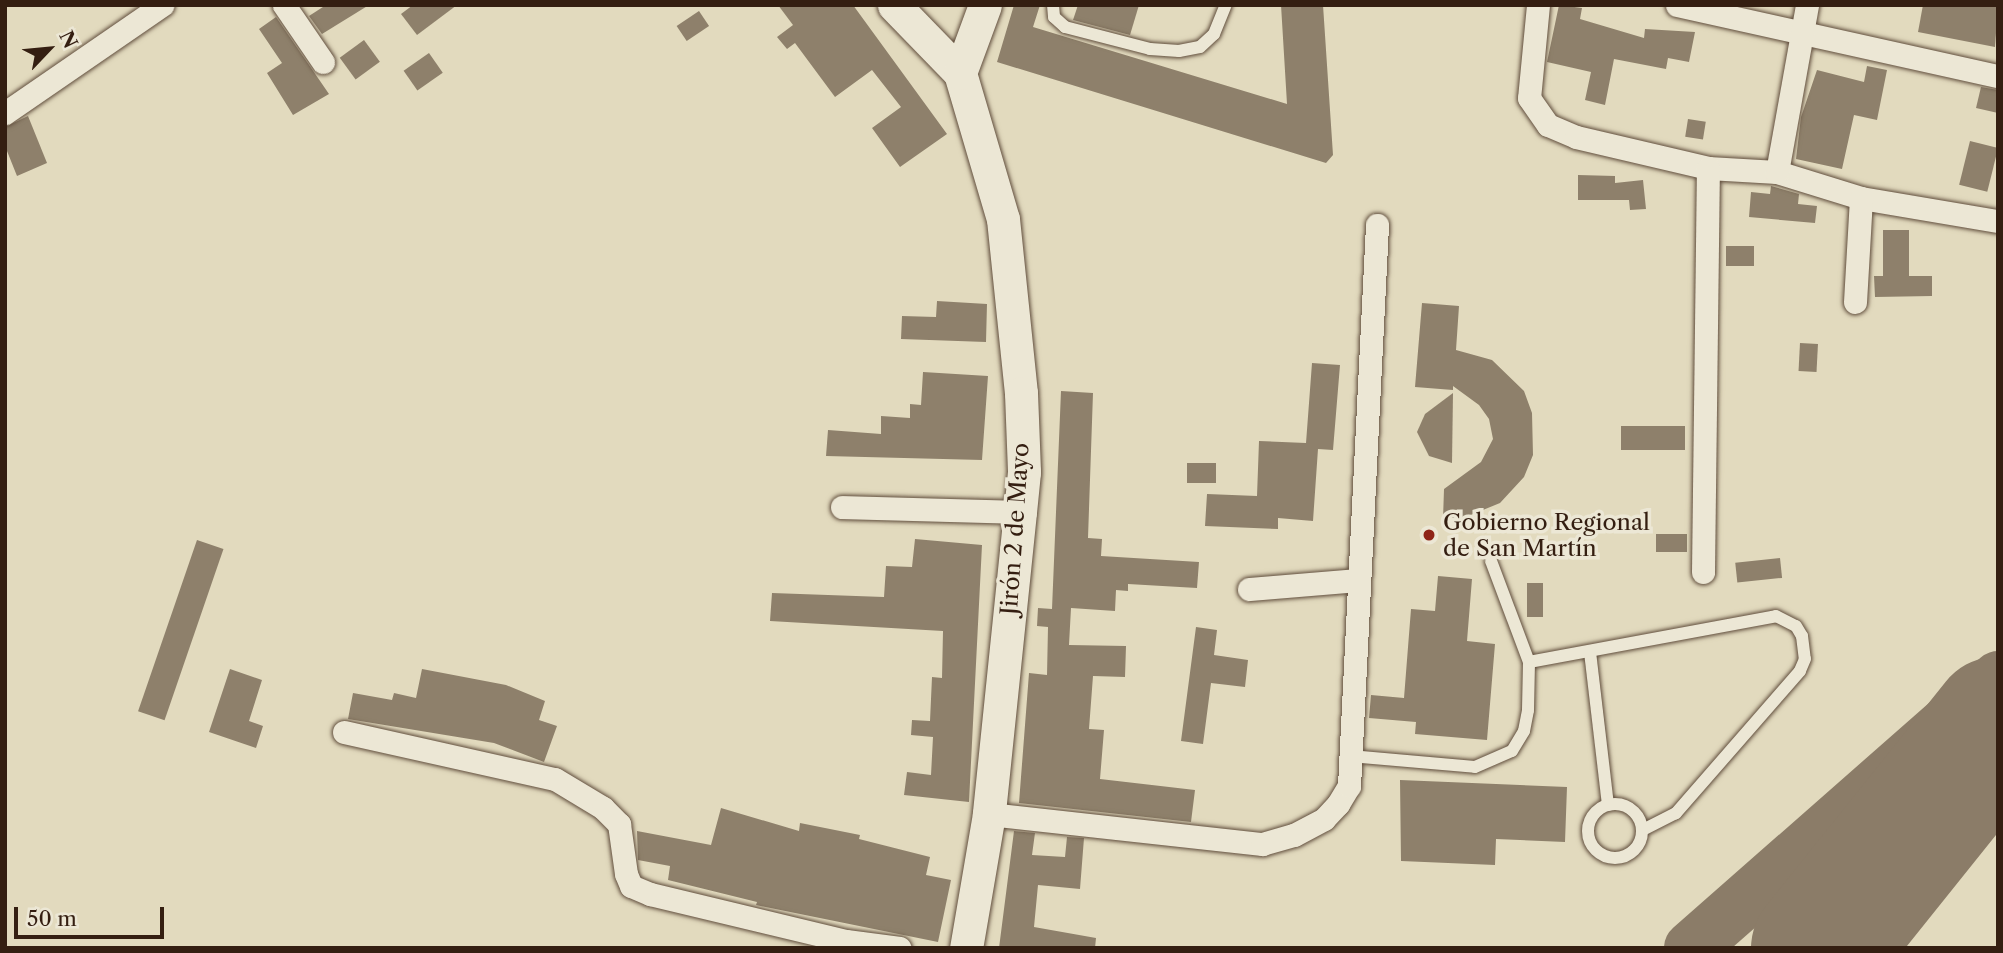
<!DOCTYPE html>
<html>
<head>
<meta charset="utf-8">
<style>
  body { margin:0 }
  #map { position:relative; width:2003px; height:953px; overflow:hidden; background:#e2dabe; font-family:"Libre Caslon Text",serif }
  div>[style] { position:absolute }
  .taxiway>* { height:54px; margin:-27px; padding:0 27px; transform-origin:27px; border-radius:27px; background:#8b7c68 }
  .runway>* { height:135px; margin:-67.5px; padding:0 67.5px; transform-origin:67.5px; border-radius:67.5px; background:#8b7c68 }
  .building>* { inset:0; background:#8e806b; transform-origin:0 0 }
  .roads { filter:drop-shadow(0 0 2px #604d3c) drop-shadow(0 0 2px #604d3c) }
  .lane>* { height:12px; margin:-6px; padding:0 6px; transform-origin:6px; border-radius:6px; background:#ece7d5 }
  .lane>.ring { margin:-6px; padding:0; box-sizing:content-box; background:none; border:12px solid #ece7d5; border-radius:50% }
  .street>* { height:23px; margin:-11.5px; padding:0 11.5px; transform-origin:11.5px; border-radius:11.5px; background:#ece7d5 }
  .secondary>* { height:33px; margin:-16.5px; padding:0 16.5px; transform-origin:16.5px; border-radius:16.5px; background:#ece7d5 }
  .dots>* { width:19px; height:19px; translate:-50% -50%; box-sizing:border-box; border:4px solid #ece7d5; border-radius:50% }
  span { translate:-50% -50%; white-space:nowrap; text-align:center; line-height:1.15; -webkit-text-stroke:7px #ece7d5; paint-order:stroke }
  .poi-label { font-size:23px; color:#341e11 }
  .left { translate:0 -50%; text-align:left }
  .street-label { font-size:23px; color:#341e11 }
  .frame { position:absolute; inset:0; border:7px solid #341e11; pointer-events:none }
  .north { position:absolute; left:14px; top:14px; width:70px; height:70px; -webkit-text-stroke:5px #ece7d5; paint-order:stroke; rotate:64deg; font-size:19px; font-weight:700; line-height:28px; text-align:center; color:#341e11 }
  .north::after { content:''; display:block; margin:auto; width:24px; height:32px; background:#341e11; clip-path:polygon(50% 0,100% 100%,50% 72%,0 100%) }
  .scale { position:absolute; left:14px; top:907px; width:150px; height:32px; box-sizing:border-box; border:4px solid #341e11; border-top:0; padding-left:9px; font-size:21px; line-height:24px; white-space:nowrap; color:#341e11; -webkit-text-stroke:5px #ece7d5; paint-order:stroke }
</style>
</head>
<body>
<div id="map">
  <div class="taxiway">
    <div style="left:1691px;top:948px;width:409px;rotate:-41.3deg"></div>
  </div>
  <div class="runway">
    <div style="left:1818px;top:948px;width:288px;rotate:-51.3deg"></div>
  </div>
  <div class="building">
    <div style="clip-path:polygon(326px 5px,369px 5px,322px 34px,309px 16px)"></div>
    <div style="clip-path:polygon(413px 5px,457px 5px,417px 35px,401px 14px)"></div>
    <div style="clip-path:polygon(778px 5px,853px 5px,947px 134px,900px 167px,872px 128px,901px 107px,872px 70px,835px 97px,795px 43px,787px 49px,777px 37px,793px 25px)"></div>
    <div style="clip-path:polygon(1014px 5px,1040px 5px,1033px 27px,1287px 104px,1281px 5px,1323px 5px,1333px 155px,1326px 163px,997px 62px)"></div>
    <div style="clip-path:polygon(1078px 5px,1139px 5px,1130px 35px,1073px 20px)"></div>
    <div style="clip-path:polygon(1559px 5px,1582px 8px,1580px 19px,1644px 38px,1645px 29px,1695px 32px,1689px 62px,1668px 58px,1666px 69px,1614px 59px,1605px 105px,1585px 100px,1591px 72px,1547px 62px)"></div>
    <div style="clip-path:polygon(1923px 5px,1998px 5px,1995px 47px,1918px 32px)"></div>
    <div style="left:699px;top:11px;width:18px;height:27px;rotate:56deg"></div>
    <div style="clip-path:polygon(276px 17px,329px 94px,293px 115px,267px 73px,282px 63px,259px 29px)"></div>
    <div style="left:364px;top:40px;width:27px;height:30px;rotate:54deg"></div>
    <div style="left:429px;top:53px;width:24px;height:31px;rotate:55deg"></div>
    <div style="clip-path:polygon(1867px 66px,1887px 70px,1877px 120px,1854px 115px,1842px 169px,1796px 159px,1801px 117px,1817px 70px,1864px 82px)"></div>
    <div style="clip-path:polygon(1981px 87px,1998px 90px,1998px 113px,1976px 108px)"></div>
    <div style="clip-path:polygon(28px 116px,47px 163px,17px 176px,5px 146px,5px 127px)"></div>
    <div style="left:1688px;top:119px;width:18px;height:18px;rotate:9deg"></div>
    <div style="left:1970px;top:141px;width:29px;height:45px;rotate:14deg"></div>
    <div style="clip-path:polygon(1578px 175px,1615px 176px,1615px 183px,1643px 180px,1646px 209px,1630px 210px,1629px 200px,1578px 200px)"></div>
    <div style="clip-path:polygon(1771px 186px,1799px 194px,1798px 204px,1817px 206px,1815px 223px,1749px 217px,1751px 192px,1770px 194px)"></div>
    <div style="clip-path:polygon(1883px 230px,1909px 230px,1909px 276px,1932px 276px,1932px 296px,1875px 297px,1874px 276px,1883px 276px)"></div>
    <div style="left:1726px;top:246px;width:28px;height:20px"></div>
    <div style="clip-path:polygon(937px 301px,987px 304px,986px 342px,901px 339px,902px 316px,936px 317px)"></div>
    <div style="clip-path:polygon(1422px 303px,1459px 306px,1456px 350px,1492px 360px,1524px 391px,1532px 413px,1533px 455px,1524px 477px,1500px 503px,1461px 519px,1443px 519px,1444px 489px,1481px 462px,1493px 439px,1489px 419px,1479px 405px,1453px 386px,1453px 390px,1415px 387px)"></div>
    <div style="left:1800px;top:343px;width:18px;height:28px;rotate:3deg"></div>
    <div style="clip-path:polygon(1312px 363px,1340px 365px,1333px 450px,1318px 449px,1313px 521px,1278px 518px,1278px 529px,1205px 526px,1207px 494px,1257px 496px,1259px 441px,1306px 443px)"></div>
    <div style="clip-path:polygon(923px 372px,988px 376px,982px 460px,826px 456px,828px 430px,881px 434px,881px 416px,910px 418px,910px 404px,921px 405px)"></div>
    <div style="clip-path:polygon(1061px 391px,1093px 393px,1088px 538px,1102px 539px,1101px 556px,1199px 562px,1197px 588px,1128px 584px,1128px 591px,1116px 590px,1115px 611px,1071px 608px,1069px 645px,1126px 646px,1125px 677px,1093px 676px,1089px 729px,1104px 730px,1100px 779px,1195px 790px,1191px 822px,1019px 803px,1029px 673px,1047px 675px,1048px 627px,1037px 626px,1038px 608px,1052px 609px)"></div>
    <div style="clip-path:polygon(1453px 393px,1452px 463px,1429px 456px,1417px 432px,1425px 414px)"></div>
    <div style="left:1621px;top:426px;width:64px;height:24px"></div>
    <div style="left:1187px;top:463px;width:29px;height:20px"></div>
    <div style="left:1656px;top:534px;width:31px;height:18px"></div>
    <div style="clip-path:polygon(915px 539px,982px 545px,969px 802px,904px 795px,907px 772px,931px 775px,933px 737px,911px 735px,912px 720px,930px 721px,932px 677px,942px 678px,943px 631px,770px 621px,772px 593px,884px 597px,886px 566px,912px 567px)"></div>
    <div style="left:197px;top:540px;width:28px;height:181px;rotate:19deg"></div>
    <div style="left:1780px;top:558px;width:20px;height:45px;rotate:84deg"></div>
    <div style="clip-path:polygon(1438px 576px,1472px 579px,1467px 641px,1495px 644px,1487px 740px,1415px 734px,1416px 722px,1369px 718px,1371px 695px,1404px 698px,1411px 609px,1435px 611px)"></div>
    <div style="left:1527px;top:583px;width:16px;height:34px"></div>
    <div style="clip-path:polygon(1196px 627px,1217px 630px,1214px 655px,1248px 660px,1245px 687px,1211px 683px,1203px 744px,1181px 741px)"></div>
    <div style="clip-path:polygon(230px 669px,262px 680px,249px 721px,263px 726px,256px 748px,209px 732px)"></div>
    <div style="clip-path:polygon(422px 669px,506px 685px,545px 701px,539px 720px,557px 726px,544px 762px,494px 743px,348px 719px,353px 693px,392px 700px,394px 693px,416px 698px)"></div>
    <div style="clip-path:polygon(1400px 780px,1567px 787px,1565px 842px,1496px 839px,1495px 865px,1401px 861px)"></div>
    <div style="clip-path:polygon(721px 808px,799px 831px,800px 823px,860px 835px,859px 839px,930px 857px,926px 875px,951px 880px,938px 942px,756px 905px,757px 902px,668px 880px,670px 866px,638px 860px,637px 831px,711px 845px)"></div>
    <div style="clip-path:polygon(1014px 831px,1035px 833px,1032px 855px,1065px 857px,1067px 837px,1084px 838px,1080px 889px,1038px 885px,1034px 927px,1096px 938px,1095px 948px,999px 948px)"></div>
  </div>
  <div class="roads">
    <div class="lane">
      <div style="left:1053px;top:5px;width:12px;rotate:85deg"></div>
      <div style="left:1054px;top:17px;width:15px;rotate:42deg"></div>
      <div style="left:1065px;top:27px;width:88px;rotate:14.5deg"></div>
      <div style="left:1150px;top:49px;width:29px;rotate:4deg"></div>
      <div style="left:1179px;top:51px;width:21px;rotate:-11deg"></div>
      <div style="left:1200px;top:47px;width:19px;rotate:-43deg"></div>
      <div style="left:1214px;top:34px;width:31px;rotate:-68deg"></div>
      <div style="left:1590px;top:652px;width:154px;rotate:83.3deg"></div>
      <div style="left:1529px;top:662px;width:251px;rotate:-10.5deg"></div>
      <div style="left:1776px;top:616px;width:22px;rotate:27deg"></div>
      <div style="left:1796px;top:626px;width:12px;rotate:59deg"></div>
      <div style="left:1802px;top:636px;width:23px;rotate:83deg"></div>
      <div style="left:1805px;top:659px;width:13px;rotate:113deg"></div>
      <div style="left:1800px;top:671px;width:189px;rotate:131.1deg"></div>
      <div style="left:1676px;top:813px;width:38px;rotate:153deg"></div>
      <div style="left:1350px;top:756px;width:125px;rotate:5deg"></div>
      <div style="left:1475px;top:767px;width:40px;rotate:-23.4deg"></div>
      <div style="left:1512px;top:751px;width:23px;rotate:-59deg"></div>
      <div style="left:1524px;top:731px;width:21px;rotate:-79deg"></div>
      <div style="left:1528px;top:710px;width:48px;rotate:-88.8deg"></div>
      <div style="left:1529px;top:662px;width:108px;rotate:-110.6deg"></div>
      <div class="ring" style="left:1588px;top:804px;width:42px;height:42px"></div>
    </div>
    <div class="street">
      <div style="left:284px;top:5px;width:69px;rotate:55.6deg"></div>
      <div style="left:1538px;top:5px;width:93px;rotate:95.5deg"></div>
      <div style="left:1529px;top:98px;width:33px;rotate:55deg"></div>
      <div style="left:1548px;top:125px;width:30px;rotate:23deg"></div>
      <div style="left:1576px;top:137px;width:136px;rotate:13.2deg"></div>
      <div style="left:1708px;top:168px;width:69px;rotate:3.3deg"></div>
      <div style="left:1777px;top:172px;width:88px;rotate:17.2deg"></div>
      <div style="left:1861px;top:198px;width:138px;rotate:9.6deg"></div>
      <div style="left:1677px;top:5px;width:329px;rotate:12.5deg"></div>
      <div style="left:5px;top:113px;width:191px;rotate:-34.5deg"></div>
      <div style="left:1777px;top:172px;width:170px;rotate:-79.8deg"></div>
      <div style="left:1855px;top:302px;width:104px;rotate:-86.7deg"></div>
      <div style="left:842px;top:507px;width:178px;rotate:1.6deg"></div>
      <div style="left:1703px;top:572px;width:404px;rotate:-89.3deg"></div>
      <div style="left:1249px;top:589px;width:110px;rotate:-4.7deg"></div>
      <div style="left:344px;top:732px;width:216px;rotate:12.6deg"></div>
      <div style="left:555px;top:779px;width:56px;rotate:31.1deg"></div>
      <div style="left:603px;top:808px;width:23px;rotate:45deg"></div>
      <div style="left:619px;top:824px;width:50px;rotate:82deg"></div>
      <div style="left:626px;top:874px;width:13px;rotate:67deg"></div>
      <div style="left:631px;top:886px;width:21px;rotate:23deg"></div>
      <div style="left:650px;top:894px;width:202px;rotate:13.5deg"></div>
      <div style="left:846px;top:941px;width:54px;rotate:7.4deg"></div>
      <div style="left:989px;top:814px;width:275px;rotate:6.3deg"></div>
      <div style="left:1262px;top:844px;width:33px;rotate:-16deg"></div>
      <div style="left:1294px;top:835px;width:34px;rotate:-28deg"></div>
      <div style="left:1324px;top:819px;width:21px;rotate:-47deg"></div>
      <div style="left:1338px;top:804px;width:21px;rotate:-59deg"></div>
      <div style="left:1349px;top:786px;width:562px;rotate:-87.14deg"></div>
    </div>
    <div class="secondary">
      <div style="left:894px;top:5px;width:95px;rotate:45.9deg"></div>
      <div style="left:960px;top:73px;width:152px;rotate:73.6deg"></div>
      <div style="left:1003px;top:219px;width:175px;rotate:84.1deg"></div>
      <div style="left:1021px;top:393px;width:79px;rotate:87.8deg"></div>
      <div style="left:1024px;top:472px;width:40px;rotate:95.7deg"></div>
      <div style="left:1020px;top:512px;width:304px;rotate:95.9deg"></div>
      <div style="left:989px;top:814px;width:136px;rotate:99.7deg"></div>
      <div style="left:960px;top:73px;width:72px;rotate:-69.8deg"></div>
    </div>
  </div>
  <div class="dots">
    <div style="left:1429px;top:535px;background:#8f2418"></div>
  </div>
  <div class="poi-label">
    <span class="left" style="left:1443px;top:535px">Gobierno Regional<br>de San Martín</span>
  </div>
  <div class="street-label">
    <span style="left:1015px;top:529px;rotate:-86deg">Jirón 2 de Mayo</span>
  </div>
  <div class="frame"></div>
  <div class="north">N</div>
  <div class="scale">50 m</div>
</div>
</body>
</html>
